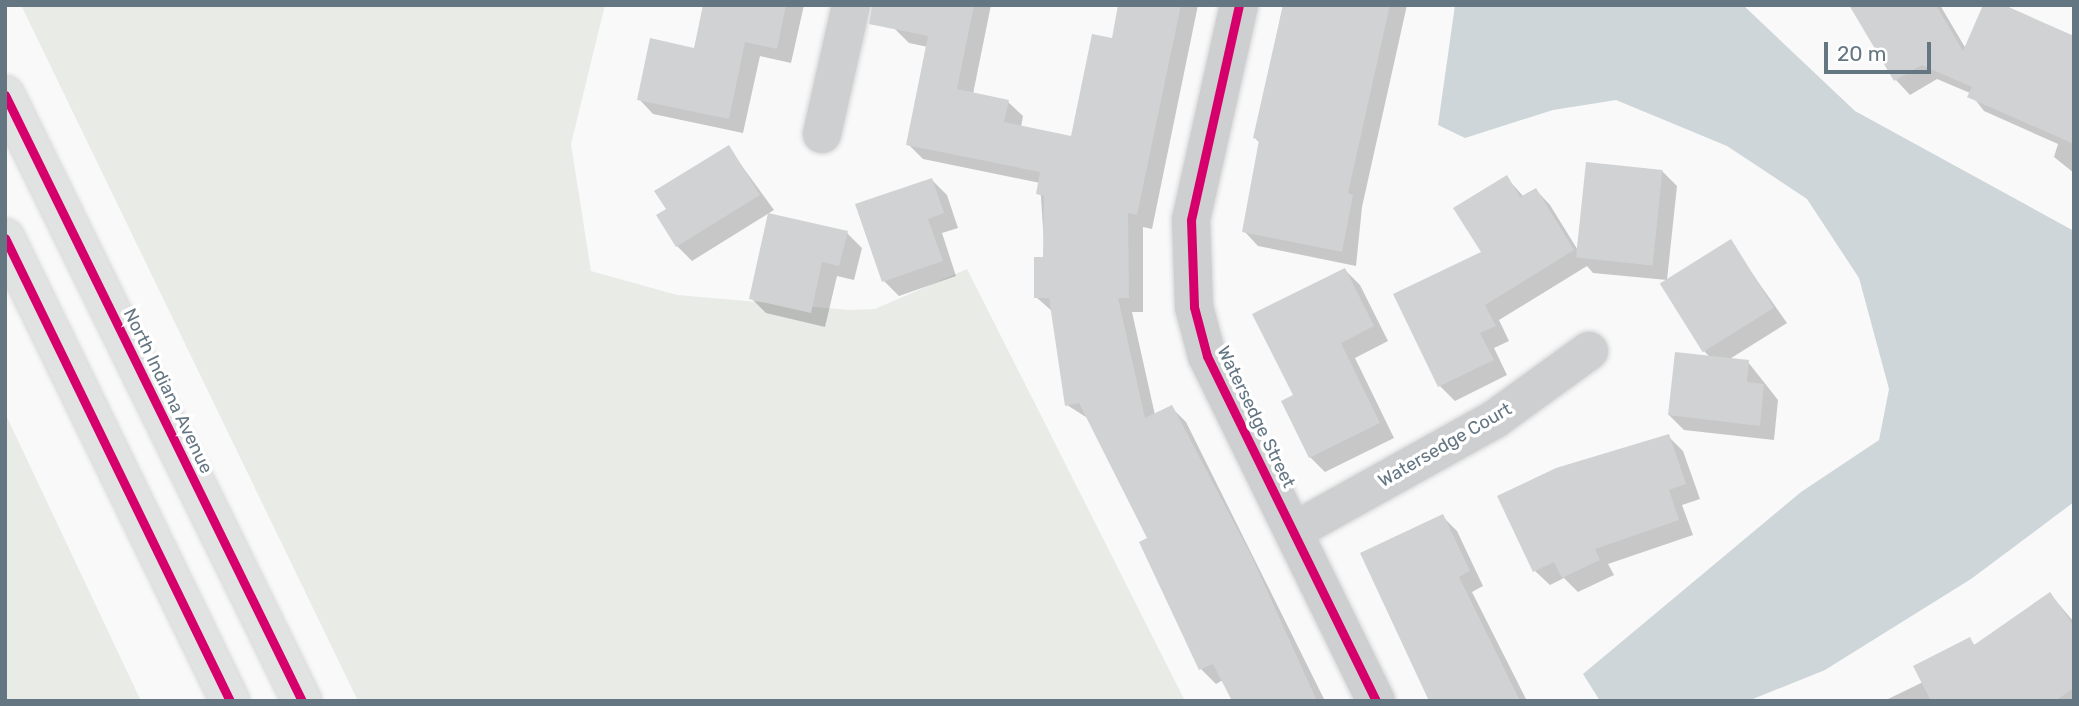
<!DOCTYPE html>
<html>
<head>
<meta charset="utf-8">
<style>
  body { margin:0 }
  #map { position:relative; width:2079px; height:706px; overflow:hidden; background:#f9f9f9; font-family:Rubik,sans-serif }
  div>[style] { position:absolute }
  .green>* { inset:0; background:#e8ebe6 }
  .water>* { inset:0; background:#ced6d9 }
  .shadow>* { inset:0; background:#0003 }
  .building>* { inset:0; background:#d0d2d3; transform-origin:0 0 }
  .roads { filter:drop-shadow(0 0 2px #d5d6d7) drop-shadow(0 0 2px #d5d6d7) }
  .minor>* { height:38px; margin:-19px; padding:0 19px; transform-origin:19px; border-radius:19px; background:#cecfd0 }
  .major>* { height:38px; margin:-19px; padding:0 19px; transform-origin:19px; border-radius:19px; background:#e1e2e2 }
  .cycleway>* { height:9px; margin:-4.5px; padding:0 4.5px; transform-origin:4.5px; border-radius:4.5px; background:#d6006c }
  span { translate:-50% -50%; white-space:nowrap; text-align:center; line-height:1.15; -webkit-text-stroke:7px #fff; paint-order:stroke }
  .street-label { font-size:18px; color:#657683 }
  .frame { position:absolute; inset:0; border:7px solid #657683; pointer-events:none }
  .scale { position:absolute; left:1824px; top:42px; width:107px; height:32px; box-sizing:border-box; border:4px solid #657683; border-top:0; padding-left:9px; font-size:21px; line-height:24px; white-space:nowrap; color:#657683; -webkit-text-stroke:5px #fff; paint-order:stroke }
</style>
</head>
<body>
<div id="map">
  <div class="green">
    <div style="clip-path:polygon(21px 5px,605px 5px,571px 144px,591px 271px,677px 295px,849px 310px,875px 309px,967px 269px,1185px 701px,358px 701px)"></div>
    <div style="clip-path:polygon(5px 413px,141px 701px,5px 701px)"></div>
  </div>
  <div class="water">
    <div style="clip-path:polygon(1455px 5px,1743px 5px,1855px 111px,2074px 231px,2074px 502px,1971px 579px,1825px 670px,1748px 701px,1600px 701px,1583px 674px,1801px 492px,1879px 440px,1889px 389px,1859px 278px,1807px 199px,1727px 146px,1616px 100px,1553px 110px,1465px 138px,1438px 125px)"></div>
  </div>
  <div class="shadow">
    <div style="clip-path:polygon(705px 5px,804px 5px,791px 63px,760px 56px,743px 133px,653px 114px,639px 99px,695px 50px)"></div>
    <div style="clip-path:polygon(899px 5px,991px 5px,973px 94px,1008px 102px,1023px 116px,1021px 127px,1073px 138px,1113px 40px,1120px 5px,1198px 5px,1152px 229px,1143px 227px,1143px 312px,1132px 312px,1155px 415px,1171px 407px,1186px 422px,1325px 701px,1240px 701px,1223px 680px,1216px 684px,1201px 669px,1149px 539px,1089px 419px,1067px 405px,1053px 312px,1036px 297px,1045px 258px,1040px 183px,923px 159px,908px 144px,928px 47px,909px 43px,894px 28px)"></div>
    <div style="clip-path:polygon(1283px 5px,1407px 5px,1362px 207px,1356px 266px,1258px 246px,1244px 231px,1261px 144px,1255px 138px)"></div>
    <div style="clip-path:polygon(1856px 5px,1940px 5px,1966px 49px,2074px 56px,2074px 173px,2054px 157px,2058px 144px,1984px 111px,1970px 93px,1937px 79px,1910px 95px,1896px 80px)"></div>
    <div style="clip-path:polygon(728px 147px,774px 210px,692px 261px,677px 246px,668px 210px)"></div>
    <div style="clip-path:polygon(1662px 171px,1677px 186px,1667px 280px,1593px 273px,1587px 266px,1499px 320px,1509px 341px,1494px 348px,1507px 375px,1455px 401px,1440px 386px,1506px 177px,1524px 197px,1536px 190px,1550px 205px,1579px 252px)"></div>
    <div style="clip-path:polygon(932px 180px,947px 195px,958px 228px,942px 233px,956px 276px,899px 296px,884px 281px)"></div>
    <div style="clip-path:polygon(847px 233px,862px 248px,854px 280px,837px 276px,825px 327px,766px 313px,751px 298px)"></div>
    <div style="clip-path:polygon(1730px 242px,1787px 323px,1728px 360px,1748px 362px,1778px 400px,1774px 440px,1684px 430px,1669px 415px,1711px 358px,1704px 351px)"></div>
    <div style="clip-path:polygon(1345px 270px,1360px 285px,1388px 341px,1355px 358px,1394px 438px,1325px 472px,1310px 457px,1295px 396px)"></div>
    <div style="clip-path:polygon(1668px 436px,1683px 451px,1700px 499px,1682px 505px,1693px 535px,1608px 564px,1614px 575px,1578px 592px,1564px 578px,1550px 585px,1535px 571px)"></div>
    <div style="clip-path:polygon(1442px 516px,1457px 531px,1483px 586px,1472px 592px,1527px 701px,1437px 701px)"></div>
    <div style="clip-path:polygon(2050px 594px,2074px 622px,2074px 701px,1884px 701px,1923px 682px,1969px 640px,1976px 646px)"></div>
  </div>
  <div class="building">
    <div style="clip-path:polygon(703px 5px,786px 5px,777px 49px,745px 42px,729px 119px,637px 100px,650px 38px,694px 48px)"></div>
    <div style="clip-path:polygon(872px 5px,974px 5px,957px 89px,1009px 100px,1004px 122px,1071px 136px,1092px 34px,1112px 38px,1118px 5px,1181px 5px,1137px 215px,1128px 213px,1129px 298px,1118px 298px,1145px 418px,1172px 405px,1252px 557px,1317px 701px,1232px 701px,1213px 664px,1199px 670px,1139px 542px,1147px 538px,1079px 403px,1065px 406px,1049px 298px,1034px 298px,1034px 257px,1043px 257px,1044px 196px,1036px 194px,1040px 172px,906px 145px,928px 36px,869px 24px)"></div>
    <div style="clip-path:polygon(1283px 5px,1390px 5px,1348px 193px,1353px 195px,1342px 252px,1242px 232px,1259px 140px,1253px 138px)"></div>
    <div style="clip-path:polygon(1849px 5px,1936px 5px,1963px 51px,1983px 5px,2004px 5px,2074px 36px,2074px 144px,1967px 97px,1972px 87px,1922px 65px,1894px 81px)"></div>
    <div style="clip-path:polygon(729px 145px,760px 195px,676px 247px,656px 215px,666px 209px,654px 191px)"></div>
    <div style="left:1586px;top:162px;width:77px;height:96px;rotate:6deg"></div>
    <div style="clip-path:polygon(1507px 175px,1520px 197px,1536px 188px,1574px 250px,1485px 305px,1496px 326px,1480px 333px,1494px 360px,1438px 387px,1393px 294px,1481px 252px,1453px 208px)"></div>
    <div style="clip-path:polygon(932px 178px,944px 213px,928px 219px,943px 261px,882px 282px,855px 204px)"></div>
    <div style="clip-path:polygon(768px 213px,848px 231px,839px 266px,822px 262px,811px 313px,749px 299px)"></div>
    <div style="left:1731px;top:239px;width:81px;height:84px;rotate:58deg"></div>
    <div style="clip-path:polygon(1345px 268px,1374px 326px,1341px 343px,1380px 423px,1309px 458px,1281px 401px,1293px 395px,1252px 314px)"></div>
    <div style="clip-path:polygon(1675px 352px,1749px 360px,1747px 382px,1764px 384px,1760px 426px,1668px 415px)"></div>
    <div style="clip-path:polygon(1669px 434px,1686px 484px,1669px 490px,1679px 520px,1595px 549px,1600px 560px,1562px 578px,1554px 562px,1533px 572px,1497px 496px,1556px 468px)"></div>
    <div style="clip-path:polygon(1443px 514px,1470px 571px,1459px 577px,1520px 701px,1429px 701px,1360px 553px)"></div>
    <div style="clip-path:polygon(2050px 592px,2074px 626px,2074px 688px,2055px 701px,1931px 701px,1913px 666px,1970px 637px,1974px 645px)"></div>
  </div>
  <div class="roads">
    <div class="minor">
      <div style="left:1239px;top:5px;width:220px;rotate:102.6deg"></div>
      <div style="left:1191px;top:220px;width:87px;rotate:88deg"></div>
      <div style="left:1194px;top:307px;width:51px;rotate:75.1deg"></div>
      <div style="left:1207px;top:356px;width:384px;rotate:63.9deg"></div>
      <div style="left:822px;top:134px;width:132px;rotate:-77.3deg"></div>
      <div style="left:1294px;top:531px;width:230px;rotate:-29.1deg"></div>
      <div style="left:1495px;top:419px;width:116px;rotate:-35.9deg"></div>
    </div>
    <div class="major">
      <div style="left:5px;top:95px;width:675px;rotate:63.89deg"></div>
      <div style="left:5px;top:238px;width:515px;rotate:64.08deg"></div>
    </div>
  </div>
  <div class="cycleway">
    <div style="left:1239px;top:5px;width:220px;rotate:102.6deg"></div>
    <div style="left:1191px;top:220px;width:87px;rotate:88deg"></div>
    <div style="left:1194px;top:307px;width:51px;rotate:75.1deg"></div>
    <div style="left:1207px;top:356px;width:384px;rotate:63.9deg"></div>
    <div style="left:5px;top:95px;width:675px;rotate:63.89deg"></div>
    <div style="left:5px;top:238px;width:515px;rotate:64.08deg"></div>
  </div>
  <div class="street-label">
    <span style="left:168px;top:391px;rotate:64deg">North Indiana Avenue</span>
    <span style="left:1256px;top:417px;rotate:64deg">Watersedge Street</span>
    <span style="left:1445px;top:445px;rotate:-30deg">Watersedge Court</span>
  </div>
  <div class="frame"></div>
  <div class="scale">20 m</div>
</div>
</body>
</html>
